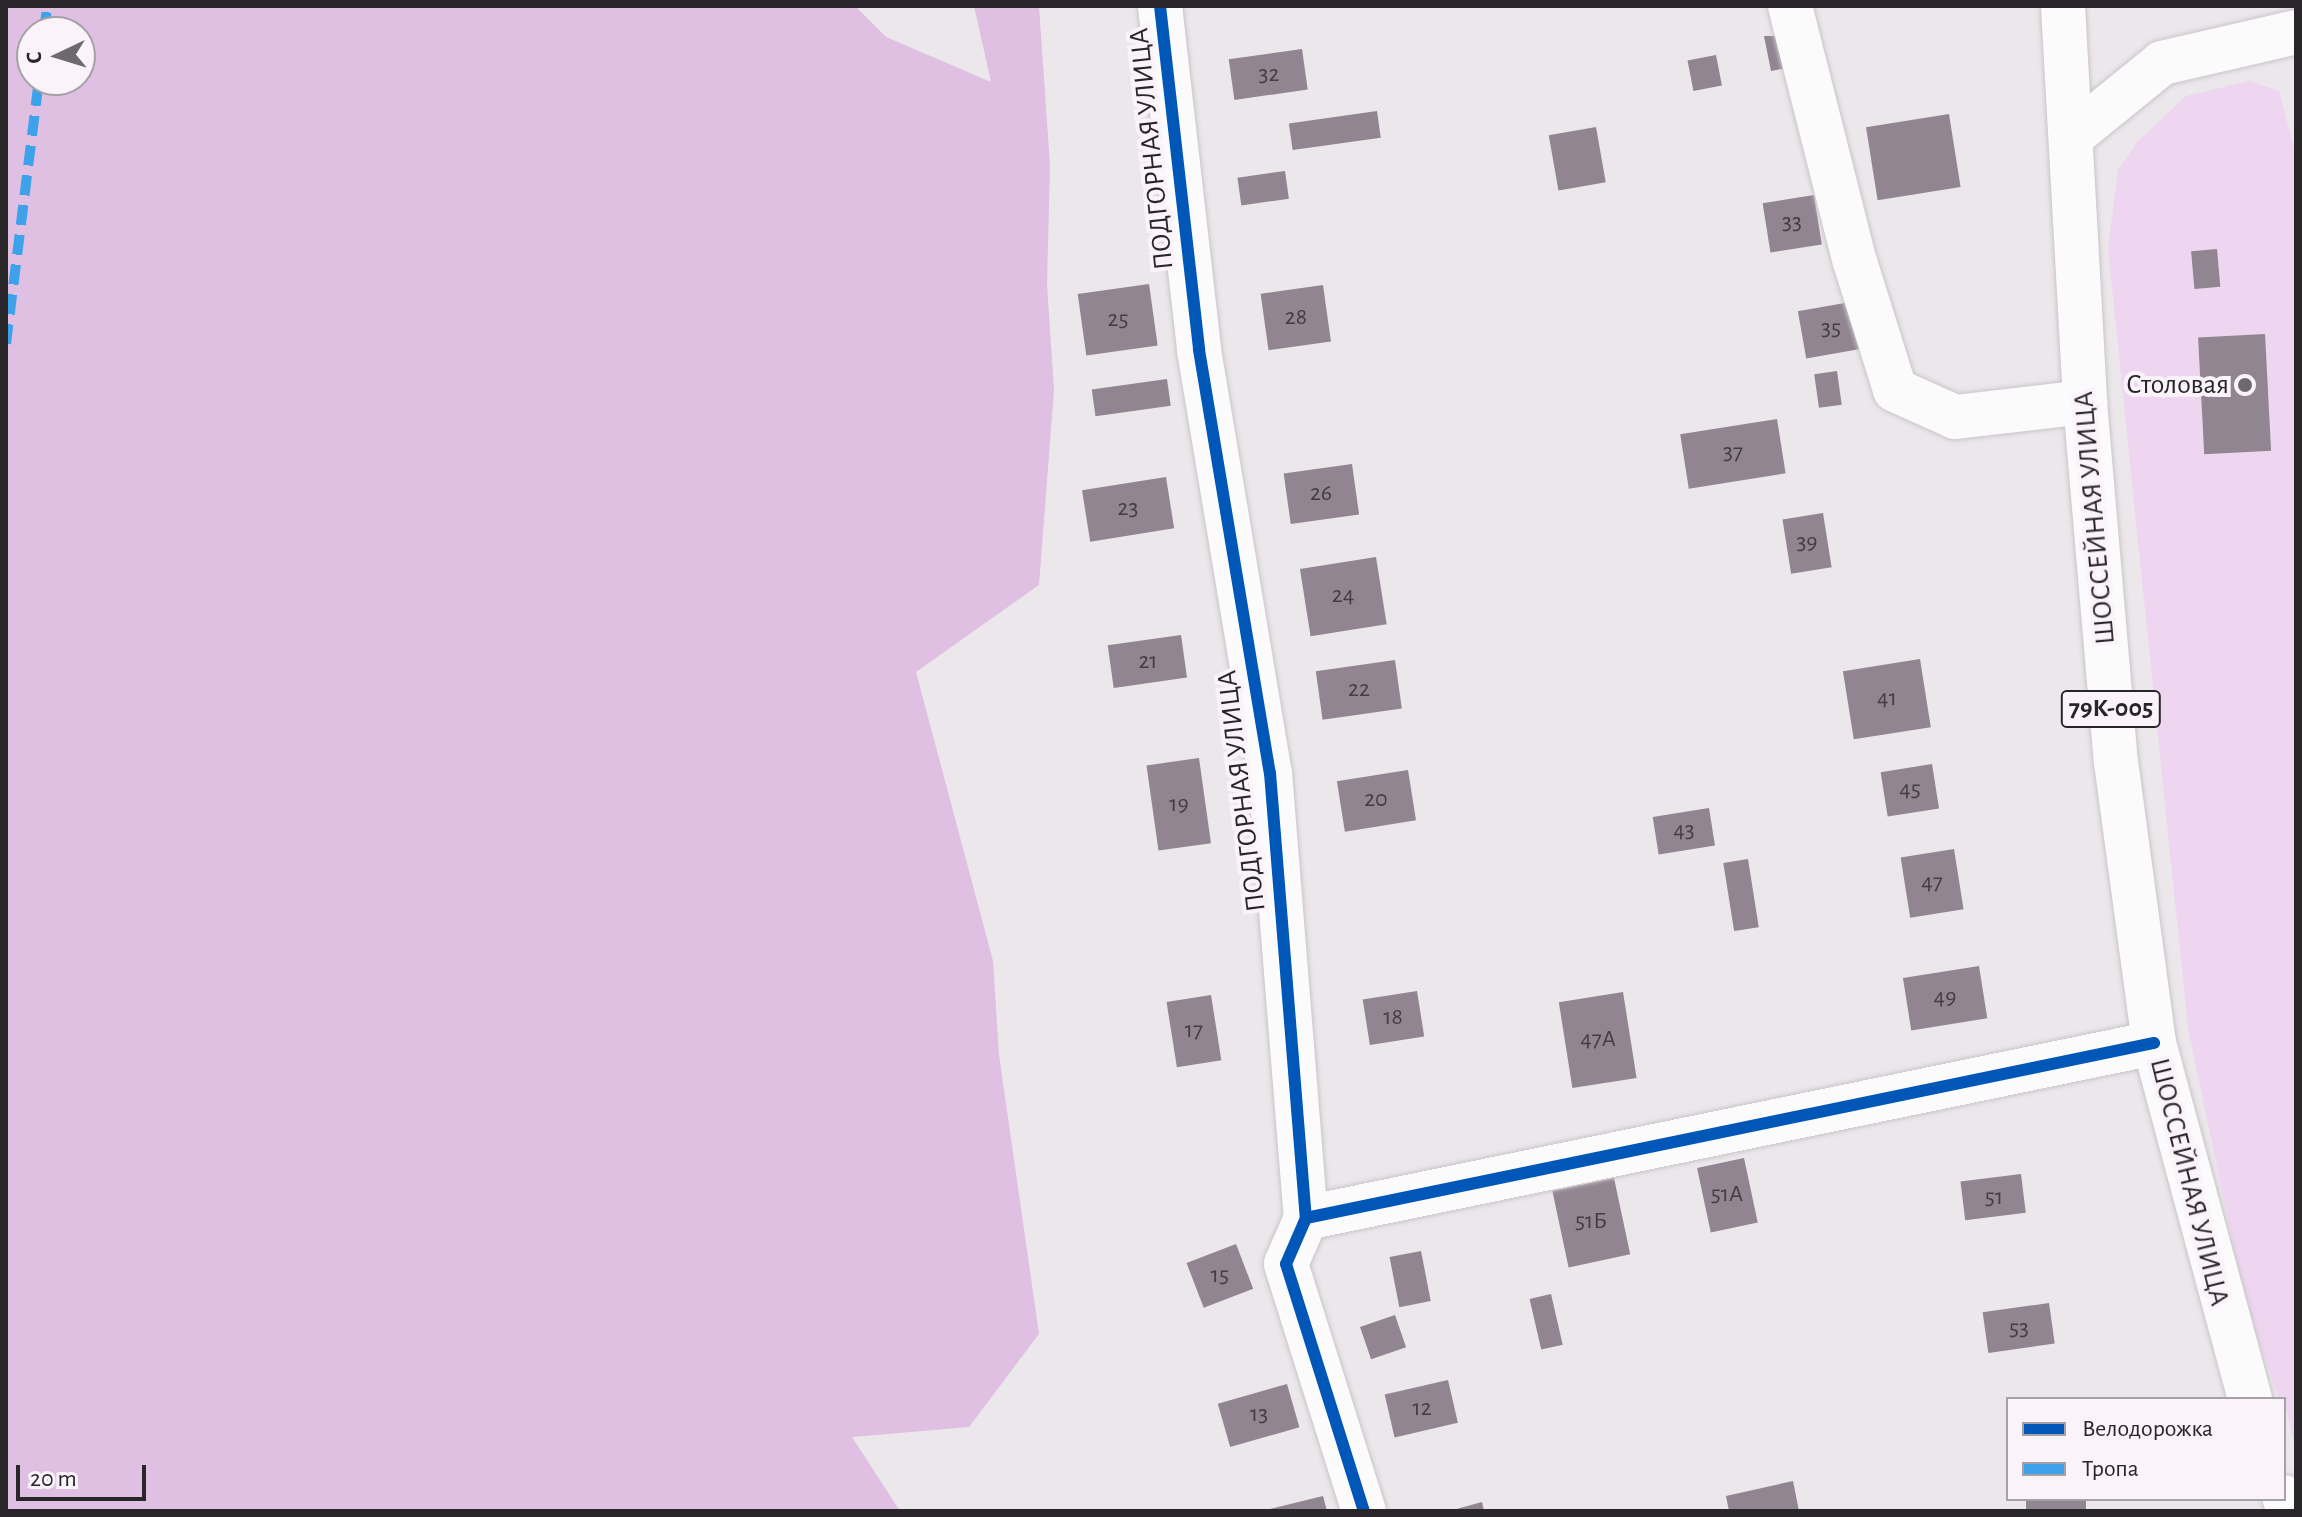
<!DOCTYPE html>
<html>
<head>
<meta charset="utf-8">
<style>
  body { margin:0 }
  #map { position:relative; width:2302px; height:1517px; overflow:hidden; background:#ebe7eb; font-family:"Alegreya Sans",sans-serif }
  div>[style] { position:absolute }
  .green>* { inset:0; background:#eed6f0 }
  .forest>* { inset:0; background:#dfbfe2 }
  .building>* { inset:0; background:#908591; transform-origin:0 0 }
  .roads { filter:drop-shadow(0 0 2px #c9c5c9) drop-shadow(0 0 2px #c9c5c9) }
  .minor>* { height:44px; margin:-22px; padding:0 22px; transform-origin:22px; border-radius:22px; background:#fcfbfc }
  .major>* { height:44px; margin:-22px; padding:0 22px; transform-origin:22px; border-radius:22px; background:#fcfbfc }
  .quiet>* { height:10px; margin-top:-5px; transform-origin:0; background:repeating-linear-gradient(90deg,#3ea2eb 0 20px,transparent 0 30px) }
  .cycleway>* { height:12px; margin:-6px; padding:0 6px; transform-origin:6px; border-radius:6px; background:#0057b8 }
  .dots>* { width:22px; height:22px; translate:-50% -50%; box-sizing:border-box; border:4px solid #faf3fa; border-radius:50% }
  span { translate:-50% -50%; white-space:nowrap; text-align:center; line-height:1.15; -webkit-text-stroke:8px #faf3fa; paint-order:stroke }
  .number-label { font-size:24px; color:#433e43 }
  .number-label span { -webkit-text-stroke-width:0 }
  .shield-label span { padding:2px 6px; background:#faf3fa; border:2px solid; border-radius:6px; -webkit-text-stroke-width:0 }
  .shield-label { font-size:26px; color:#292629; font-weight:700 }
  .street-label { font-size:28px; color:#292629 }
  .poi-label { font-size:28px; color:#292629 }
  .right { translate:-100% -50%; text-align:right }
  .frame { position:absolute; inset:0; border:8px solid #292629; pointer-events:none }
  .legend { position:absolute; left:2006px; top:1397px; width:280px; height:104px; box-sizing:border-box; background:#faf3fa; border:2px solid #a6a1a6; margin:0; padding:10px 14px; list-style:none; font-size:24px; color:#292629 }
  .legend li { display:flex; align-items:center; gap:16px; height:40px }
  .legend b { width:40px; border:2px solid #a6a1a6 }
  .north { position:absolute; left:16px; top:16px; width:80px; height:80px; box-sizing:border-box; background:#faf3fa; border:2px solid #a6a1a6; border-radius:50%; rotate:266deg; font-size:22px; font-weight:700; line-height:32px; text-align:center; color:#292629 }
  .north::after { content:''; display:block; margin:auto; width:28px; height:36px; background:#6d6a6d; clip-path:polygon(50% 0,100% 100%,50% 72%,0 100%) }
  .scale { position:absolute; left:16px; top:1465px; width:130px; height:36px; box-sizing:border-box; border:4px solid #292629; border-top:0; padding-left:10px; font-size:24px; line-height:28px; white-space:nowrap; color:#292629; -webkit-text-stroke:6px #faf3fa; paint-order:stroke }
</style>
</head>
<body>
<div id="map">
  <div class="green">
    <div style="clip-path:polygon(2249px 81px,2279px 91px,2296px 156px,2296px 1452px,2284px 1399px,2279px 1399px,2245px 1301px,2188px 1028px,2108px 249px,2118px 170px,2138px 141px,2186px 96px)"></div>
  </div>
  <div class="forest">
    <div style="clip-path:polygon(evenodd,6px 6px,855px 6px,886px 37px,991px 82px,974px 6px,1039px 6px,1050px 166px,1047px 285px,1054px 390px,1039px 585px,916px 672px,993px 961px,999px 1055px,1039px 1334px,969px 1427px,852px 1437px,900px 1511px,6px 1511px,6px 6px,32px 32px,80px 32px,80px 80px,32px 80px,32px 32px)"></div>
  </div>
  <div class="building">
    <div style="clip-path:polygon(1764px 36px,1797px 36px,1802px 65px,1771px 71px)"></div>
    <div style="left:1302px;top:49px;width:41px;height:74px;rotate:82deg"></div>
    <div style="left:1716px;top:55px;width:31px;height:29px;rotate:79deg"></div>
    <div style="left:1377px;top:111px;width:27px;height:89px;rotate:82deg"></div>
    <div style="left:1949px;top:114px;width:74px;height:84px;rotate:81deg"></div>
    <div style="left:1596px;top:127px;width:56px;height:48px;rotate:80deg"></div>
    <div style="left:1285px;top:171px;width:28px;height:48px;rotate:82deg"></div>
    <div style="left:1814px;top:195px;width:50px;height:52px;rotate:81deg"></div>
    <div style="left:2217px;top:249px;width:38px;height:26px;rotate:85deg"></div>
    <div style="left:1149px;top:284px;width:62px;height:72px;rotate:82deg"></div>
    <div style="left:1323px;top:285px;width:57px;height:63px;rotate:82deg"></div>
    <div style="left:1856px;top:301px;width:48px;height:59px;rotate:80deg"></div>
    <div style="left:2265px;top:334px;width:117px;height:67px;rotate:87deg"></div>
    <div style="left:1837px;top:371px;width:34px;height:23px;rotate:82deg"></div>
    <div style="left:1167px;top:379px;width:27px;height:76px;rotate:82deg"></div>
    <div style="left:1777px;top:419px;width:55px;height:98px;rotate:81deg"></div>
    <div style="left:1352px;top:464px;width:51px;height:69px;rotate:82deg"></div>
    <div style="left:1166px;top:477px;width:52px;height:85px;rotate:81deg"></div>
    <div style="left:1823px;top:513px;width:55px;height:41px;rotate:81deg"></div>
    <div style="left:1376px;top:557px;width:68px;height:77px;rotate:81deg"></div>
    <div style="left:1181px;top:635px;width:43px;height:74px;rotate:82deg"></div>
    <div style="left:1920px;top:659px;width:69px;height:78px;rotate:81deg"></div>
    <div style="left:1395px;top:660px;width:49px;height:80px;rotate:82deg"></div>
    <div style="left:1199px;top:758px;width:86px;height:53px;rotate:82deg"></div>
    <div style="left:1932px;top:764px;width:45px;height:52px;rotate:81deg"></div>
    <div style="left:1408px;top:770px;width:51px;height:72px;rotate:81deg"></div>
    <div style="left:1709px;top:808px;width:38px;height:57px;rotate:81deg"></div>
    <div style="left:1954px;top:849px;width:61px;height:54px;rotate:81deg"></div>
    <div style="left:1748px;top:859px;width:69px;height:25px;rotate:81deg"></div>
    <div style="left:1979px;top:966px;width:53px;height:77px;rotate:81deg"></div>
    <div style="left:1417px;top:991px;width:46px;height:55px;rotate:81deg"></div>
    <div style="left:1623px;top:992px;width:87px;height:65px;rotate:81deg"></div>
    <div style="left:1211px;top:995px;width:66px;height:45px;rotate:81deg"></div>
    <div style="left:1744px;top:1158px;width:66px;height:48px;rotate:78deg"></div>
    <div style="left:2021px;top:1174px;width:39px;height:61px;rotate:83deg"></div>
    <div style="left:1614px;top:1178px;width:78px;height:63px;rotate:78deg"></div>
    <div style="left:1236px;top:1244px;width:48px;height:53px;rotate:69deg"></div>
    <div style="left:1421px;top:1251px;width:51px;height:32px;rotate:79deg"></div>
    <div style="left:1551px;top:1294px;width:52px;height:22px;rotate:77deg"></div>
    <div style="left:2049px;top:1303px;width:41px;height:67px;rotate:82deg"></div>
    <div style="left:1395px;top:1315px;width:34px;height:37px;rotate:71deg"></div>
    <div style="left:1448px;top:1380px;width:44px;height:65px;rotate:77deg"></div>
    <div style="left:1287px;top:1384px;width:45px;height:72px;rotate:74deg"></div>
    <div style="clip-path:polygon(1793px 1481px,1799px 1511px,1729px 1511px,1726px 1496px)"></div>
    <div style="clip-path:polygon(1323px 1496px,1327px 1511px,1266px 1511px,1266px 1510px)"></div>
    <div style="left:2026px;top:1499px;width:60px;height:12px"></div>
    <div style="clip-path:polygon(1482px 1502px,1484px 1511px,1453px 1511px,1453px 1510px)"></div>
  </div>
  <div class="roads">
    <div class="minor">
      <div style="left:1160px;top:6px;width:346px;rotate:83.5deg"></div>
      <div style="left:1199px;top:350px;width:429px;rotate:80.5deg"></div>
      <div style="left:1270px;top:773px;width:446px;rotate:85.4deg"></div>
      <div style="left:1306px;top:1218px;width:50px;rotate:113.5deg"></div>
      <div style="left:1286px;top:1264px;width:259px;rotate:72.5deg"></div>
      <div style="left:1790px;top:6px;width:264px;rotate:75.8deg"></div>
      <div style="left:1855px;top:262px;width:134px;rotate:72.6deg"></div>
      <div style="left:1895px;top:390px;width:66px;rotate:24.2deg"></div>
      <div style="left:1955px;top:417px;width:131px;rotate:-6.6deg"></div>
      <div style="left:2071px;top:137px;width:117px;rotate:-39.1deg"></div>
      <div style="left:2162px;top:63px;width:138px;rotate:-13deg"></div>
      <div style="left:1306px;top:1218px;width:866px;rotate:-11.66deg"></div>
    </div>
    <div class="major">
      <div style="left:2063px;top:6px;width:397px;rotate:86.8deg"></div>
      <div style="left:2085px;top:402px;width:361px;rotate:85.1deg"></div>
      <div style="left:2116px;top:762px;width:284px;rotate:82.3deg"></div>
      <div style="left:2154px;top:1043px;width:369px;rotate:74.9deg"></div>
      <div style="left:2284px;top:1497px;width:15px;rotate:70deg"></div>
    </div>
  </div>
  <div class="quiet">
    <div style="left:44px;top:32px;width:26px;rotate:-83deg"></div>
    <div style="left:6px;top:344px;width:266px;rotate:-82.9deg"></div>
  </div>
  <div class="cycleway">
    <div style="left:1160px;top:6px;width:346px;rotate:83.5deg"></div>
    <div style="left:1199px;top:350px;width:429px;rotate:80.5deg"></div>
    <div style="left:1270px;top:773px;width:446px;rotate:85.4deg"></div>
    <div style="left:1306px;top:1218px;width:50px;rotate:113.5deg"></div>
    <div style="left:1286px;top:1264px;width:259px;rotate:72.5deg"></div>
    <div style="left:1306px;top:1218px;width:866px;rotate:-11.66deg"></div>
  </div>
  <div class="dots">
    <div style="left:2245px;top:385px;background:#6d6a6d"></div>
  </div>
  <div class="number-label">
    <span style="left:1269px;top:75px">32</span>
    <span style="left:1792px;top:223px">33</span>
    <span style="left:1296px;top:318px">28</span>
    <span style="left:1118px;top:320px">25</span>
    <span style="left:1831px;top:329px">35</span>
    <span style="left:1733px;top:453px">37</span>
    <span style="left:1321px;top:494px">26</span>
    <span style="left:1128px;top:509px">23</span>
    <span style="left:1807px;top:543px">39</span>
    <span style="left:1343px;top:596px">24</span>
    <span style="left:1148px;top:662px">21</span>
    <span style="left:1359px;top:690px">22</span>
    <span style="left:1887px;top:699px">41</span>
    <span style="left:1910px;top:790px">45</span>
    <span style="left:1376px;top:800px">20</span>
    <span style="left:1179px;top:805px">19</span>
    <span style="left:1684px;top:831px">43</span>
    <span style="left:1932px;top:883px">47</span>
    <span style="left:1945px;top:998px">49</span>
    <span style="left:1393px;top:1018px">18</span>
    <span style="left:1194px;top:1031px">17</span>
    <span style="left:1598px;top:1040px">47А</span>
    <span style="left:1727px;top:1195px">51А</span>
    <span style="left:1994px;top:1198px">51</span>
    <span style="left:1591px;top:1222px">51Б</span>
    <span style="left:1220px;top:1276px">15</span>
    <span style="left:2019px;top:1329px">53</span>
    <span style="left:1422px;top:1409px">12</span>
    <span style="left:1259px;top:1415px">13</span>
  </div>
  <div class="shield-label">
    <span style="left:2111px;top:709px">79К-005</span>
  </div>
  <div class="street-label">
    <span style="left:1152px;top:149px;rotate:-96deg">ПОДГОРНАЯ УЛИЦА</span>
    <span style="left:2095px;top:518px;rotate:-95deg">ШОССЕЙНАЯ УЛИЦА</span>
    <span style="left:1242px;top:791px;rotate:-97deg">ПОДГОРНАЯ УЛИЦА</span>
    <span style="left:2189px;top:1182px;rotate:76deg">ШОССЕЙНАЯ УЛИЦА</span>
  </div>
  <div class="poi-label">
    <span class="right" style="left:2229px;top:385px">Столовая</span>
  </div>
  <div class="frame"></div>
  <ul class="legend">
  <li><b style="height:10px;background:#0057b8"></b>Велодорожка</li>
  <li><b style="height:10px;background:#3ea2eb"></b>Тропа</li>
  </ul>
  <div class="north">С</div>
  <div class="scale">20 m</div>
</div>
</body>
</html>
